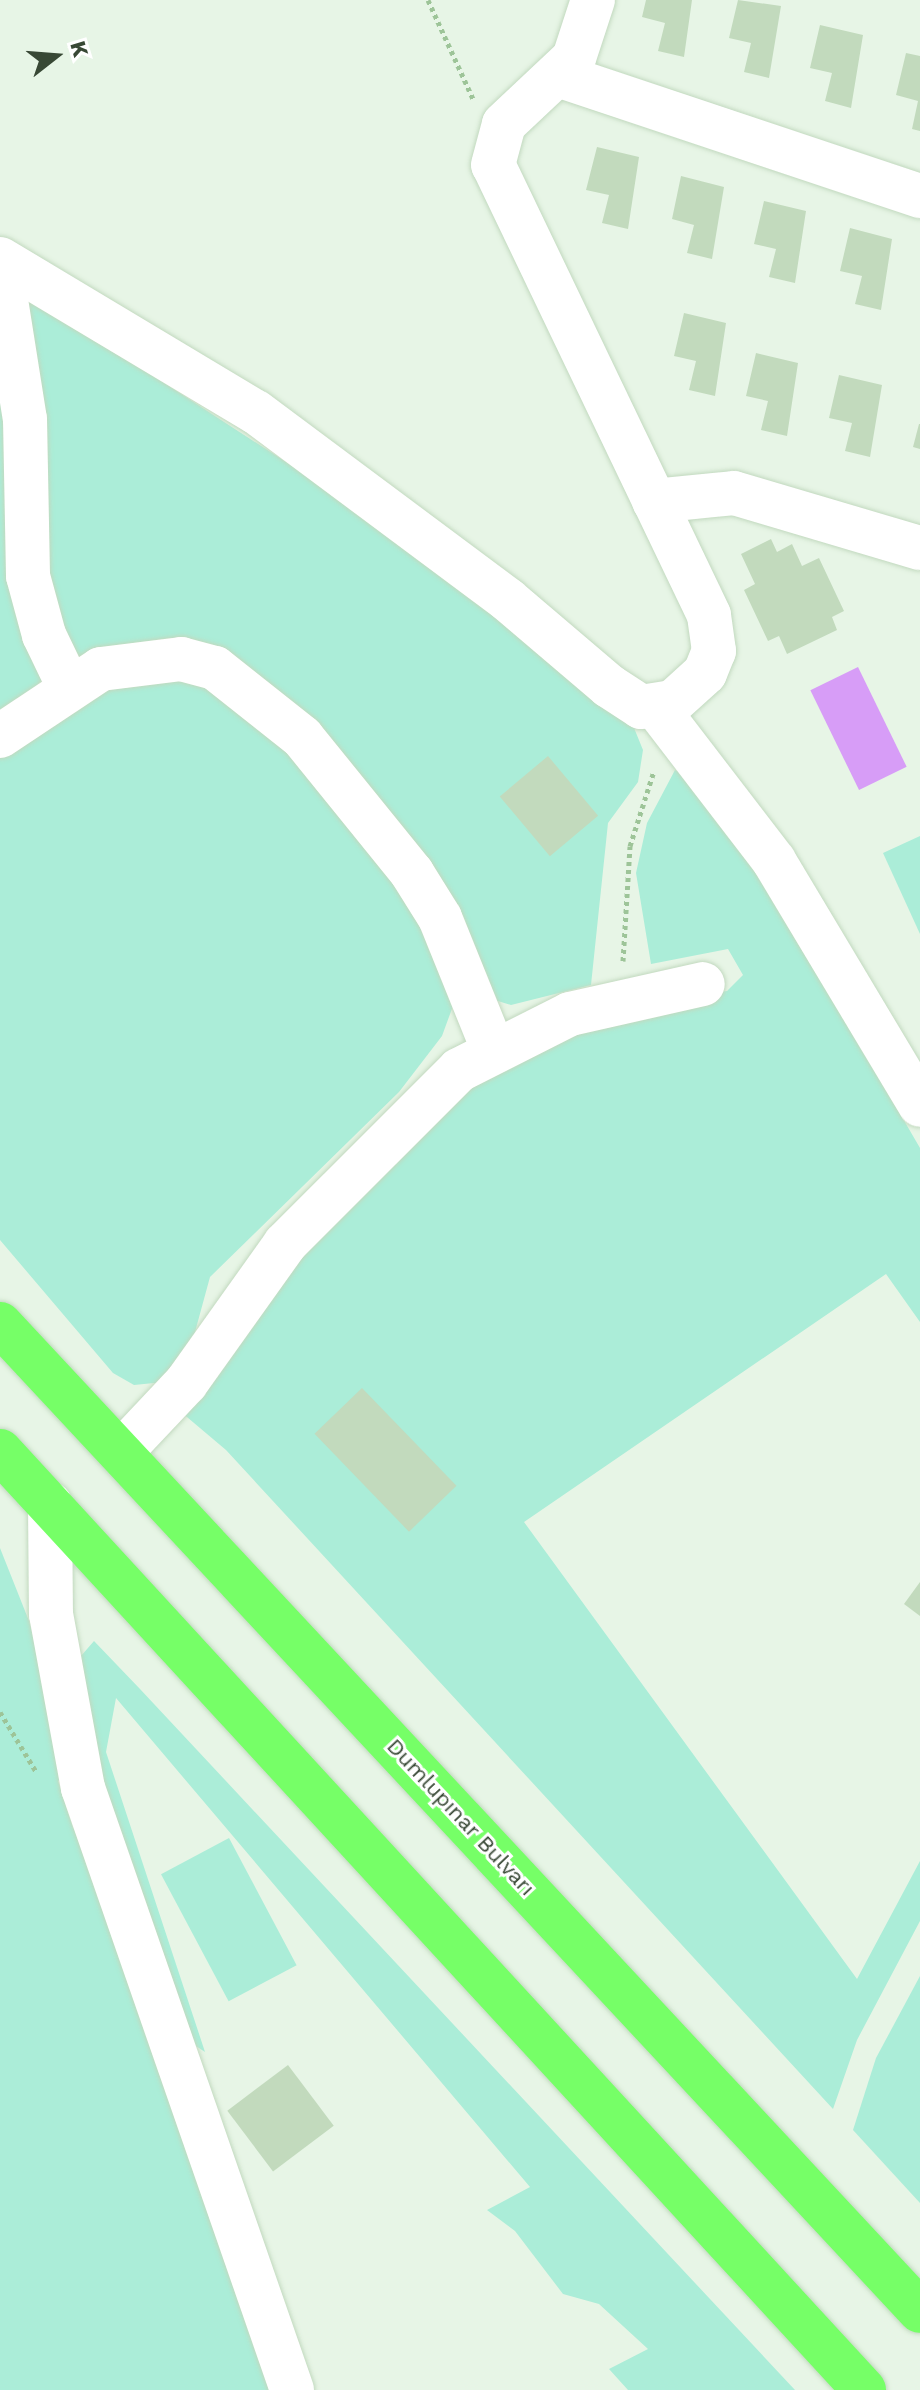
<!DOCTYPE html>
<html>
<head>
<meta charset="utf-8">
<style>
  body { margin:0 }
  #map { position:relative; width:920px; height:2390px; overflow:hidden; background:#e7f5e6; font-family:"Work Sans",sans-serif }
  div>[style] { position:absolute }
  .green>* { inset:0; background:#abedd8; transform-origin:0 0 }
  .water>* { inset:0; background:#d79df7; transform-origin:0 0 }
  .building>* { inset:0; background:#c2dabd; transform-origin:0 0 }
  .path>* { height:5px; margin-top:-2.5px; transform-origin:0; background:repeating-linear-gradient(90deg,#9dc498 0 4px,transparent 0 8px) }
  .roads { filter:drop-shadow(0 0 2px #c2d9bf) drop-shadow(0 0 2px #c2d9bf) }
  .minor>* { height:44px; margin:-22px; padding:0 22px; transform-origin:22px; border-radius:22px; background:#fff }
  .highway>* { height:44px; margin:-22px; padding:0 22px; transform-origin:22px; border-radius:22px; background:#76ff67 }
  span { translate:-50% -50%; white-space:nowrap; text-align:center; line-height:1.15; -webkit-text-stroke:6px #fff; paint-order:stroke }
  .street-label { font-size:22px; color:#384835 }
  .north { position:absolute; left:16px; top:16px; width:80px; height:80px; -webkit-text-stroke:6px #fff; paint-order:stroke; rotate:73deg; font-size:22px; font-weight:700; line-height:32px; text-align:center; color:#384835 }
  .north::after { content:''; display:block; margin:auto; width:28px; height:36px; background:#384835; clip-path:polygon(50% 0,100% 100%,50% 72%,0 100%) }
</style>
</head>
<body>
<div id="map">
  <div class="green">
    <div style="clip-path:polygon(0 276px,404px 539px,632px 723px,643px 750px,638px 782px,608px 823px,591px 985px,511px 1005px,488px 998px,218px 658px,170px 638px,99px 648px,41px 681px,0 727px)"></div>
    <div style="clip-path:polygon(181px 676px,254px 710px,423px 913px,457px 995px,442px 1036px,399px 1092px,210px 1277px,192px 1343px,164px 1382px,134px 1385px,113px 1373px,0 1240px,0 752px,102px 684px)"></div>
    <div style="clip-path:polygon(675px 770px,697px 782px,736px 832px,920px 1148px,920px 1322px,886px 1274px,524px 1522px,857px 1979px,920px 1861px,920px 1921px,857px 2040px,833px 2109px,226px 1450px,181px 1412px,259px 1291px,467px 1076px,657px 1000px,727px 991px,743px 975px,728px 949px,651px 964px,636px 873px,647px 823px)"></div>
    <div style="clip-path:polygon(920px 836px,920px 934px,883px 853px)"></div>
    <div style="clip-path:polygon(0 1548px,29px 1621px,71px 1772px,58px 1781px,73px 1828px,87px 1837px,272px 2390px,0 2390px)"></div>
    <div style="clip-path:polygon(94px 1641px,140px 1689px,795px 2390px,628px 2390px,609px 2369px,648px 2349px,599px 2304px,563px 2294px,515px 2231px,487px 2210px,530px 2187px,116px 1698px,106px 1752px,205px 2052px,184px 2038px,112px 1824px,83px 1687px,81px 1656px)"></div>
    <div style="left:229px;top:1838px;width:144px;height:77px;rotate:62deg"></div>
    <div style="clip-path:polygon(920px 1976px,920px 2203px,853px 2130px,876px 2058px)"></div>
  </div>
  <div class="water">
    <div style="left:858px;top:667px;width:111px;height:53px;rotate:64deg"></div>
  </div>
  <div class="building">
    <div style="clip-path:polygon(646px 0,692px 0,684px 57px,658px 51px,665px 23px,642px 17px)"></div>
    <div style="clip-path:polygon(738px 0,781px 6px,769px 78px,744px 72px,751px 43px,729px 38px)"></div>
    <div style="clip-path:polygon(820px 25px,863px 35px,851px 108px,825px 101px,832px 73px,810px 68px)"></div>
    <div style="clip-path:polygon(906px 53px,920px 56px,920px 131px,912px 129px,918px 101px,896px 95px)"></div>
    <div style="clip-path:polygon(597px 147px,639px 157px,628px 229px,602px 223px,609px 195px,586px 190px)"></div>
    <div style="clip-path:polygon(681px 176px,724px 187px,712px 259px,687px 253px,694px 225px,672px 219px)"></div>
    <div style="clip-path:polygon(764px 201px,806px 211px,795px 283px,769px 277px,776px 249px,754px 244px)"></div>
    <div style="clip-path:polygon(850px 228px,892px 239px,881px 310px,855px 304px,862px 276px,840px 271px)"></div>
    <div style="clip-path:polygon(684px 313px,726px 323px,715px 396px,689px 390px,696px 361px,674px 356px)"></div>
    <div style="clip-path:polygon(756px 353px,798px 363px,787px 436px,761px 430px,768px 401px,746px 396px)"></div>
    <div style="clip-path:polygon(839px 375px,882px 385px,870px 457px,845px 451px,852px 423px,829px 418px)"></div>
    <div style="clip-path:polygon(919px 424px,920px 424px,920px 449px,913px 447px)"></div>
    <div style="clip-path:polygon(771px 539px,777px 552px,792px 544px,802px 566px,819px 558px,844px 611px,832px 617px,837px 630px,787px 654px,779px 636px,768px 641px,744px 590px,755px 584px,741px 554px)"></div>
    <div style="left:548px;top:756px;width:78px;height:63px;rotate:50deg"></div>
    <div style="left:362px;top:1388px;width:136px;height:66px;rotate:46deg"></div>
    <div style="clip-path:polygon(920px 1582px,920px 1616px,904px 1604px)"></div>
    <div style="left:288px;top:2065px;width:76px;height:76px;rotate:53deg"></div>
  </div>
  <div class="path">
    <div style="left:428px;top:0;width:111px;rotate:65.5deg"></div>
    <div style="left:623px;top:961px;width:115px;rotate:-86.5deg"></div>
    <div style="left:630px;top:846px;width:79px;rotate:-72.3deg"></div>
    <div style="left:0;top:1712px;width:71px;rotate:58.8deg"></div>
  </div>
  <div class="roads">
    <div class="minor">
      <div style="left:561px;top:76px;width:379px;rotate:18.5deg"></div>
      <div style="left:0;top:259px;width:298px;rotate:30.9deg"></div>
      <div style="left:256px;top:412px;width:314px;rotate:36.7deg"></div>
      <div style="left:508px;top:600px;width:133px;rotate:40.4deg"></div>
      <div style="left:609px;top:686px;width:38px;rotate:33deg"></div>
      <div style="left:641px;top:707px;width:32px;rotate:-9deg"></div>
      <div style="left:673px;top:702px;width:43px;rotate:-42.2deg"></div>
      <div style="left:705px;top:673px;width:24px;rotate:-68deg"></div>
      <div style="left:714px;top:651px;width:36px;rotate:-98deg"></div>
      <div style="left:709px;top:615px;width:499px;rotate:-115.6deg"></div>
      <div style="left:493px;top:165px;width:42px;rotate:-75deg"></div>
      <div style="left:504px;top:124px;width:96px;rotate:-43.3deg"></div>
      <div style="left:574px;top:58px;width:61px;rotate:-71.9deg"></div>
      <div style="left:0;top:262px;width:159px;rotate:81deg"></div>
      <div style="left:25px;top:419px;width:157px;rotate:88.9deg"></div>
      <div style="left:28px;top:576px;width:61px;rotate:74.8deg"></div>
      <div style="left:44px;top:635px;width:55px;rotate:64.4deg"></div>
      <div style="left:654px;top:501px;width:80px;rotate:-5.7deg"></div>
      <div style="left:734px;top:493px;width:194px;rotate:16.5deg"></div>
      <div style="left:656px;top:707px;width:194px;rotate:52.5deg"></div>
      <div style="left:774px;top:861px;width:284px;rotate:59.1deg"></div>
      <div style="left:0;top:736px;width:121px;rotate:-33.6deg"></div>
      <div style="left:101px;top:669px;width:81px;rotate:-7.1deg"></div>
      <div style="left:181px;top:659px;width:35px;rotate:15deg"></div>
      <div style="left:215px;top:668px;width:111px;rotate:38.4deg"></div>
      <div style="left:302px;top:737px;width:175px;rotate:51deg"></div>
      <div style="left:412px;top:873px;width:53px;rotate:58.1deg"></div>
      <div style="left:440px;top:918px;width:141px;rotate:68deg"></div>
      <div style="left:121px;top:1452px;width:95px;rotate:-46.7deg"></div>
      <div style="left:186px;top:1383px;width:171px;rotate:-54.5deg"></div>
      <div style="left:285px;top:1244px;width:246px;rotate:-45deg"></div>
      <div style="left:459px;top:1070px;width:124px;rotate:-26.8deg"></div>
      <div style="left:570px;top:1014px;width:136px;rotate:-12.7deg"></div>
      <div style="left:50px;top:1504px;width:110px;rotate:89.5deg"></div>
      <div style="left:51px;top:1614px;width:177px;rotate:79.6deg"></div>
      <div style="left:83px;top:1788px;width:637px;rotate:70.85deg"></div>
    </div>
    <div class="highway">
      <div style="left:0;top:1324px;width:1349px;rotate:47.01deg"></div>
      <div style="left:0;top:1451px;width:1276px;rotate:47.38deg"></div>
    </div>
  </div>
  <div class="street-label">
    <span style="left:461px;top:1817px;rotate:47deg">Dumlupınar Bulvarı</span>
  </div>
  <div class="north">K</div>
</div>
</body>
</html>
